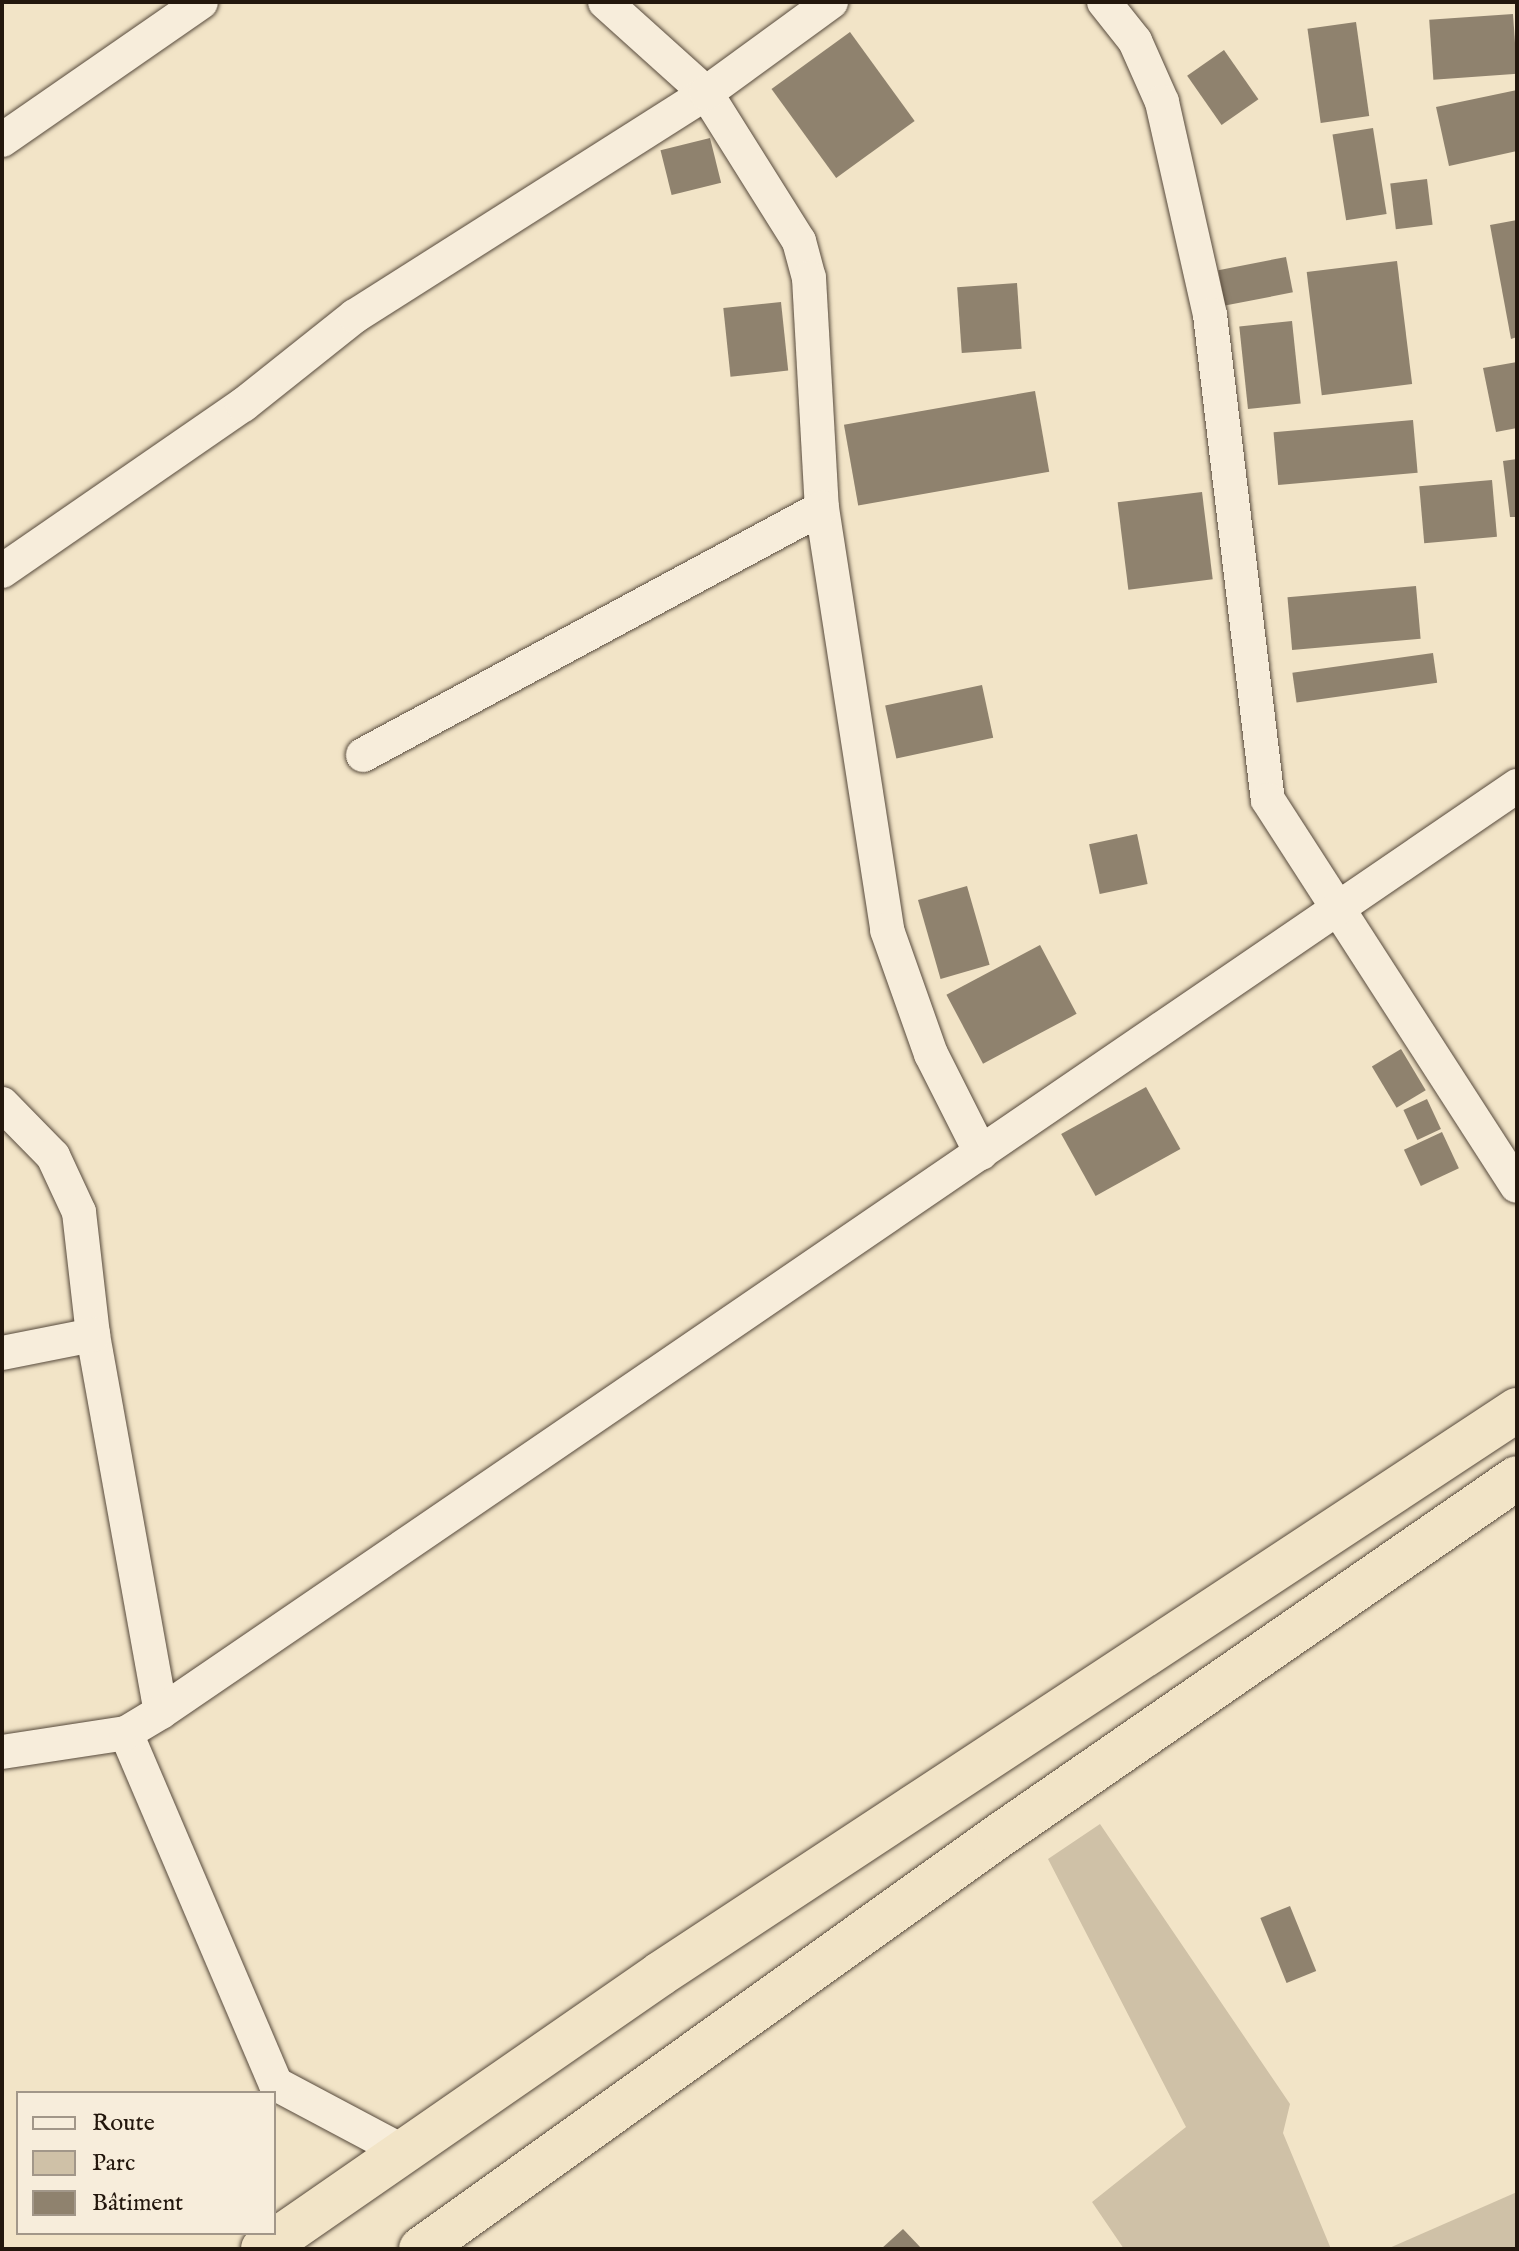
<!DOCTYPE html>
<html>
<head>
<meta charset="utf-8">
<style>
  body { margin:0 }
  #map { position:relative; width:1519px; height:2251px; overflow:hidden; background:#f2e4c7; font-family:"IM FELL English",serif }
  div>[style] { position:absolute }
  .green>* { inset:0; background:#cfc1a7 }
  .building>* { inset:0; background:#8f826e; transform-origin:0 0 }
  .roads { filter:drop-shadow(0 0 2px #574a3c) drop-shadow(0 0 2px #574a3c) }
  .minor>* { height:34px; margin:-17px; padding:0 17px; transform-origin:17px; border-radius:17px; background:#f7eddb }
  .trunk>* { height:44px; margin:-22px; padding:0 22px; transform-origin:22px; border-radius:22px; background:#f2e4c7 }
  span { translate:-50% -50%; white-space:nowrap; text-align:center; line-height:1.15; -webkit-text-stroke:8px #f7eddb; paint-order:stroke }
  .frame { position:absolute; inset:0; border:4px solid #23170d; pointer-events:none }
  .legend { position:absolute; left:16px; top:2091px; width:260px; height:144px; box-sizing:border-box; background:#f7eddb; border:2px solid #a29789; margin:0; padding:10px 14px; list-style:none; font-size:24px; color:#23170d }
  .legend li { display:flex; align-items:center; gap:16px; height:40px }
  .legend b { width:40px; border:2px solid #a29789 }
</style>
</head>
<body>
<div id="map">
  <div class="green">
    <div style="clip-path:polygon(1100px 1824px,1290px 2104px,1283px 2133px,1331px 2249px,1124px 2249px,1092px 2202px,1186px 2127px,1048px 1859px)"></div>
    <div style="clip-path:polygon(1517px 2192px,1517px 2249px,1387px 2249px)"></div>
  </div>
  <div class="building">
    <div style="left:1513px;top:14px;width:60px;height:84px;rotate:86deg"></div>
    <div style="left:1356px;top:22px;width:95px;height:49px;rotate:82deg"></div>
    <div style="left:850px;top:32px;width:110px;height:97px;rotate:54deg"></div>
    <div style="left:1224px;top:50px;width:60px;height:45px;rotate:55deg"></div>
    <div style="clip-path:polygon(1517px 90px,1517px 151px,1449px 166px,1436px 107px)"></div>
    <div style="left:1373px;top:128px;width:87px;height:41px;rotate:81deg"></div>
    <div style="left:710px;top:138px;width:46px;height:51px;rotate:76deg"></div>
    <div style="left:1427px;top:179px;width:46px;height:37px;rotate:83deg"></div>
    <div style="clip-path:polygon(1517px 220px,1517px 337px,1511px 339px,1490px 225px)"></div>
    <div style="left:1286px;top:257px;width:36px;height:69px;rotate:79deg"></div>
    <div style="left:1397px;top:261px;width:124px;height:91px;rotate:83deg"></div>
    <div style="left:1017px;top:283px;width:66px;height:60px;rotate:86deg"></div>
    <div style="left:781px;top:302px;width:69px;height:58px;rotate:84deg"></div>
    <div style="left:1292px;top:321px;width:83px;height:53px;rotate:84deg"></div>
    <div style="clip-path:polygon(1517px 362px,1517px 428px,1496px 432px,1483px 368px)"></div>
    <div style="left:1035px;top:391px;width:82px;height:194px;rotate:80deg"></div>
    <div style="left:1413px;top:420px;width:53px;height:140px;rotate:85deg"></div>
    <div style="clip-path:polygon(1517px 459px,1517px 517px,1510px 517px,1503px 461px)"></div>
    <div style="left:1492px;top:480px;width:57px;height:73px;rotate:85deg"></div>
    <div style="left:1202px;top:492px;width:88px;height:85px;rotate:83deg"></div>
    <div style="left:1416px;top:586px;width:53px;height:129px;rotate:85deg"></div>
    <div style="left:1433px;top:653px;width:30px;height:142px;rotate:82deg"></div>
    <div style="left:982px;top:685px;width:54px;height:99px;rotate:78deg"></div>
    <div style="left:1137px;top:834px;width:51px;height:49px;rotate:78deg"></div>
    <div style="left:967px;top:886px;width:82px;height:51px;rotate:74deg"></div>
    <div style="left:1040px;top:945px;width:78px;height:106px;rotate:62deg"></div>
    <div style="left:1401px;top:1049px;width:48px;height:34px;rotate:59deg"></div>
    <div style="left:1146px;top:1087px;width:71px;height:97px;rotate:61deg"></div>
    <div style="left:1427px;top:1099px;width:33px;height:26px;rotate:65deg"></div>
    <div style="left:1442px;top:1132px;width:40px;height:42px;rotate:65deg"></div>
    <div style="left:1290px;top:1906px;width:70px;height:32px;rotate:68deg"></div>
    <div style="clip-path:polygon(903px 2229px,922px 2249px,881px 2249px)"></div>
  </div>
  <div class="roads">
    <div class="minor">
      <div style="left:605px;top:2px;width:136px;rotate:42deg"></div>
      <div style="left:706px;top:93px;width:175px;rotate:57.9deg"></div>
      <div style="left:799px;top:241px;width:38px;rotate:75deg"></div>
      <div style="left:809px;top:278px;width:230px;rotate:86.8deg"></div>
      <div style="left:822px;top:508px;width:427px;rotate:81.2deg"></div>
      <div style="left:887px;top:930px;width:132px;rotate:70.5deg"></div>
      <div style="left:931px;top:1054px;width:111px;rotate:63.2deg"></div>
      <div style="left:1104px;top:2px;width:50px;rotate:51.5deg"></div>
      <div style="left:1135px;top:41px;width:67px;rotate:66.1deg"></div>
      <div style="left:1162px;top:102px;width:218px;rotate:77.3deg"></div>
      <div style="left:1210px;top:315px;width:488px;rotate:83.2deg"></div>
      <div style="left:1268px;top:800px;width:459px;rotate:57.2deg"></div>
      <div style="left:2px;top:140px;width:242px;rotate:-34.7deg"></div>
      <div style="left:2px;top:571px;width:293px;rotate:-34.6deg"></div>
      <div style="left:243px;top:405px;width:143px;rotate:-38.5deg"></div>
      <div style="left:355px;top:316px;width:416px;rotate:-32.4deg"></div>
      <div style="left:706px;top:93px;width:155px;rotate:-36.1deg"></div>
      <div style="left:363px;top:755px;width:521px;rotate:-28.29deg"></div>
      <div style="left:2px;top:1104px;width:73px;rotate:45.6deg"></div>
      <div style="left:53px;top:1156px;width:62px;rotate:65.1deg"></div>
      <div style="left:79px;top:1212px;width:124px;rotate:83.5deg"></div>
      <div style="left:93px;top:1335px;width:383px;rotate:79.8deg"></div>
      <div style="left:2px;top:1353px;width:93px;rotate:-11.2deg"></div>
      <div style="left:126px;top:1733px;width:382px;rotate:66.9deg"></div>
      <div style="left:276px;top:2084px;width:147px;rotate:28deg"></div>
      <div style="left:2px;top:1752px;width:125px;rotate:-8.7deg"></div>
      <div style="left:126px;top:1733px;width:41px;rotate:-31deg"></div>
      <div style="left:161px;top:1712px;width:1642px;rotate:-34.33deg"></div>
    </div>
    <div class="trunk">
      <div style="left:263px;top:2249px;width:483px;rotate:-34.7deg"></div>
      <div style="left:660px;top:1974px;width:1026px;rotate:-33.35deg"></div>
      <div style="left:421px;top:2249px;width:712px;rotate:-35.57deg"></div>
      <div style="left:1000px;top:1835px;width:628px;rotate:-34.63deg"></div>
    </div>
  </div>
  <div class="frame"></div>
  <ul class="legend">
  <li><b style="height:10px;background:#f7eddb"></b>Route</li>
  <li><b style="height:22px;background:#cfc1a7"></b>Parc</li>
  <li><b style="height:22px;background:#8f826e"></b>Bâtiment</li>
  </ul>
</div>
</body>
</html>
